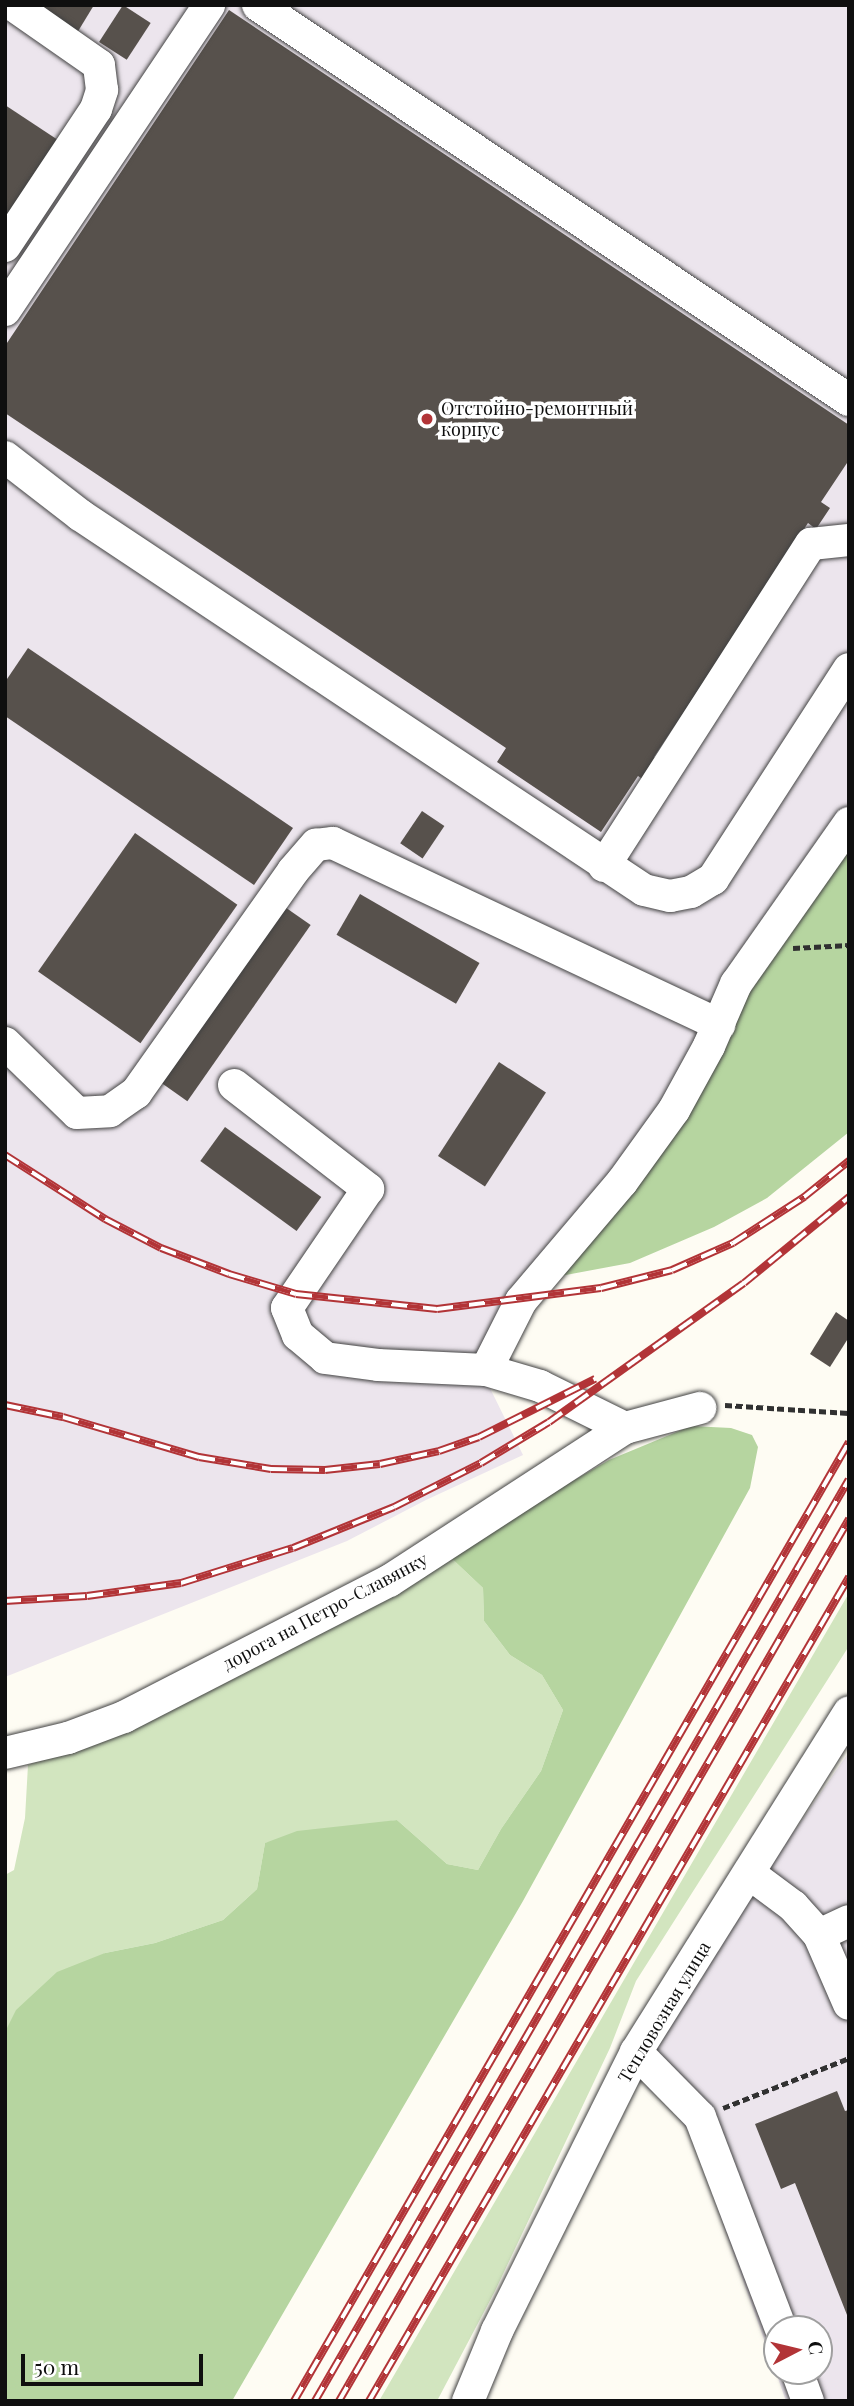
<!DOCTYPE html>
<html>
<head>
<meta charset="utf-8">
<style>
  body { margin:0 }
  #map { position:relative; width:854px; height:2406px; overflow:hidden; background:#fefcf3; font-family:"Playfair Display",serif }
  div>[style] { position:absolute }
  .industrial>* { inset:0; background:#ece5ed }
  .green>* { inset:0; background:#d2e5bf }
  .forest>* { inset:0; background:#b6d5a0 }
  .building>* { inset:0; background:#57514c; transform-origin:0 0 }
  .path>* { height:4.5px; margin-top:-2.25px; transform-origin:0; background:repeating-linear-gradient(90deg,#313131 0 7px,transparent 0 10.5px) }
  .roads { filter:drop-shadow(0 0 2px #424242) drop-shadow(0 0 2px #424242) }
  .minor>* { height:32px; margin:-16px; padding:0 16px; transform-origin:16px; border-radius:16px; background:#fff }
  .rail>* { height:8px; margin-top:-4px; transform-origin:0; background:repeating-linear-gradient(90deg,#fff 0 16px,#b23437 0 32px); box-sizing:border-box; border-block:2px solid #b23437 }
  .dots>* { width:19px; height:19px; translate:-50% -50%; box-sizing:border-box; border:4px solid #fff; border-radius:50% }
  span { translate:-50% -50%; white-space:nowrap; text-align:center; line-height:1.15; -webkit-text-stroke:7px #fff; paint-order:stroke }
  .poi-label { font-size:18px; color:#0f0f0f }
  .left { translate:0 -50%; text-align:left }
  .street-label { font-size:18px; color:#0f0f0f }
  .frame { position:absolute; inset:0; border:7px solid #0f0f0f; pointer-events:none }
  .north { position:absolute; left:763px; top:2315px; width:70px; height:70px; box-sizing:border-box; background:#fff; border:2px solid #9f9f9f; border-radius:50%; rotate:83deg; font-size:19px; font-weight:700; line-height:28px; text-align:center; color:#0f0f0f }
  .north::after { content:''; display:block; margin:auto; width:24px; height:32px; background:#b23437; clip-path:polygon(50% 0,100% 100%,50% 72%,0 100%) }
  .scale { position:absolute; left:21px; top:2354px; width:182px; height:32px; box-sizing:border-box; border:4px solid #0f0f0f; border-top:0; padding-left:9px; font-size:21px; line-height:24px; white-space:nowrap; color:#0f0f0f; -webkit-text-stroke:5px #fff; paint-order:stroke }
</style>
</head>
<body>
<div id="map">
  <div class="industrial">
    <div style="clip-path:polygon(5px 5px,849px 5px,849px 844px,749px 992px,725px 1050px,686px 1119px,525px 1314px,487px 1382px,523px 1455px,426px 1500px,347px 1541px,5px 1677px)"></div>
    <div style="clip-path:polygon(evenodd,849px 1752px,849px 2401px,786px 2401px,691px 2134px,666px 2103px,647px 2088px,653px 2035px,849px 1752px,777px 2329px,819px 2329px,819px 2371px,777px 2371px,777px 2329px)"></div>
  </div>
  <div class="green">
    <div style="clip-path:polygon(447px 1554px,483px 1588px,484px 1621px,510px 1655px,542px 1675px,563px 1710px,541px 1771px,501px 1829px,478px 1870px,447px 1864px,397px 1820px,265px 1843px,257px 1889px,223px 1920px,155px 1943px,105px 1953px,5px 2032px,5px 1875px,14px 1870px,25px 1818px,28px 1765px,139px 1721px)"></div>
    <div style="clip-path:polygon(849px 1593px,849px 1646px,636px 1981px,610px 2048px,495px 2291px,437px 2401px,379px 2401px)"></div>
  </div>
  <div class="forest">
    <div style="clip-path:polygon(849px 844px,849px 1132px,767px 1198px,714px 1227px,630px 1263px,555px 1277px,686px 1119px,725px 1050px,749px 992px)"></div>
    <div style="clip-path:polygon(691px 1426px,731px 1428px,752px 1435px,758px 1447px,750px 1488px,523px 1901px,232px 2401px,5px 2401px,5px 2032px,16px 2010px,57px 1972px,105px 1953px,155px 1943px,223px 1920px,257px 1889px,265px 1843px,297px 1831px,397px 1820px,447px 1864px,478px 1870px,501px 1829px,541px 1771px,563px 1710px,542px 1675px,510px 1655px,484px 1621px,483px 1588px,447px 1554px,609px 1460px)"></div>
  </div>
  <div class="building">
    <div style="clip-path:polygon(32px 5px,94px 5px,77px 33px)"></div>
    <div style="left:123px;top:5px;width:33px;height:44px;rotate:33deg"></div>
    <div style="clip-path:polygon(229px 10px,849px 425px,849px 460px,821px 502px,830px 508px,816px 529px,808px 523px,737px 630px,745px 635px,723px 653px,654px 757px,661px 761px,647px 782px,638px 776px,601px 832px,497px 762px,506px 748px,5px 413px,5px 346px)"></div>
    <div style="clip-path:polygon(5px 105px,61px 142px,5px 226px)"></div>
    <div style="clip-path:polygon(28px 648px,293px 828px,254px 885px,5px 716px,5px 682px)"></div>
    <div style="left:422px;top:811px;width:27px;height:39px;rotate:34deg"></div>
    <div style="left:135px;top:833px;width:125px;height:169px;rotate:35deg"></div>
    <div style="left:360px;top:894px;width:138px;height:47px;rotate:30deg"></div>
    <div style="left:282px;top:905px;width:35px;height:215px;rotate:35deg"></div>
    <div style="left:499px;top:1062px;width:56px;height:112px;rotate:33deg"></div>
    <div style="left:225px;top:1127px;width:119px;height:42px;rotate:36deg"></div>
    <div style="clip-path:polygon(836px 1312px,849px 1321px,849px 1337px,830px 1367px,810px 1354px)"></div>
    <div style="clip-path:polygon(837px 2091px,845px 2111px,849px 2110px,849px 2320px,795px 2183px,781px 2189px,755px 2124px)"></div>
  </div>
  <div class="path">
    <div style="left:793px;top:948px;width:56px;rotate:-3.1deg"></div>
    <div style="left:725px;top:1405px;width:124px;rotate:3.7deg"></div>
    <div style="left:723px;top:2108px;width:136px;rotate:-21.6deg"></div>
  </div>
  <div class="roads">
    <div class="minor">
      <div style="left:258px;top:5px;width:711px;rotate:33.76deg"></div>
      <div style="left:5px;top:246px;width:164px;rotate:-56.4deg"></div>
      <div style="left:96px;top:109px;width:20px;rotate:-72deg"></div>
      <div style="left:102px;top:90px;width:25px;rotate:-97deg"></div>
      <div style="left:99px;top:65px;width:105px;rotate:-145.1deg"></div>
      <div style="left:5px;top:310px;width:367px;rotate:-56.2deg"></div>
      <div style="left:5px;top:457px;width:95px;rotate:37.7deg"></div>
      <div style="left:80px;top:515px;width:677px;rotate:33.62deg"></div>
      <div style="left:644px;top:890px;width:27px;rotate:13deg"></div>
      <div style="left:670px;top:896px;width:21px;rotate:-11deg"></div>
      <div style="left:691px;top:892px;width:26px;rotate:-31deg"></div>
      <div style="left:713px;top:879px;width:250px;rotate:-57.1deg"></div>
      <div style="left:604px;top:866px;width:383px;rotate:-57.3deg"></div>
      <div style="left:811px;top:544px;width:38px;rotate:-6deg"></div>
      <div style="left:5px;top:1043px;width:100px;rotate:44.2deg"></div>
      <div style="left:77px;top:1113px;width:33px;rotate:-3deg"></div>
      <div style="left:110px;top:1111px;width:32px;rotate:-35deg"></div>
      <div style="left:136px;top:1093px;width:272px;rotate:-54.7deg"></div>
      <div style="left:293px;top:871px;width:35px;rotate:-49deg"></div>
      <div style="left:316px;top:845px;width:17px;rotate:-7deg"></div>
      <div style="left:333px;top:843px;width:427px;rotate:25.2deg"></div>
      <div style="left:234px;top:1085px;width:170px;rotate:37.8deg"></div>
      <div style="left:368px;top:1189px;width:144px;rotate:124.2deg"></div>
      <div style="left:287px;top:1308px;width:29px;rotate:68deg"></div>
      <div style="left:298px;top:1335px;width:35px;rotate:40deg"></div>
      <div style="left:325px;top:1358px;width:53px;rotate:7.5deg"></div>
      <div style="left:378px;top:1365px;width:108px;rotate:2.7deg"></div>
      <div style="left:486px;top:1370px;width:56px;rotate:16.5deg"></div>
      <div style="left:540px;top:1386px;width:95px;rotate:26.3deg"></div>
      <div style="left:486px;top:1370px;width:77px;rotate:-63.1deg"></div>
      <div style="left:521px;top:1301px;width:156px;rotate:-49.7deg"></div>
      <div style="left:622px;top:1182px;width:89px;rotate:-54.2deg"></div>
      <div style="left:674px;top:1110px;width:73px;rotate:-61.3deg"></div>
      <div style="left:709px;top:1046px;width:68px;rotate:-66.5deg"></div>
      <div style="left:736px;top:984px;width:197px;rotate:-54.9deg"></div>
      <div style="left:5px;top:1753px;width:65px;rotate:-13.4deg"></div>
      <div style="left:68px;top:1738px;width:60px;rotate:-20.6deg"></div>
      <div style="left:124px;top:1717px;width:298px;rotate:-27.2deg"></div>
      <div style="left:389px;top:1581px;width:281px;rotate:-33deg"></div>
      <div style="left:625px;top:1428px;width:78px;rotate:-14.9deg"></div>
      <div style="left:750px;top:1874px;width:54px;rotate:36.7deg"></div>
      <div style="left:793px;top:1906px;width:39px;rotate:48deg"></div>
      <div style="left:819px;top:1935px;width:75px;rotate:66.5deg"></div>
      <div style="left:819px;top:1935px;width:33px;rotate:-25deg"></div>
      <div style="left:636px;top:2052px;width:91px;rotate:45.4deg"></div>
      <div style="left:700px;top:2117px;width:227px;rotate:69.1deg"></div>
      <div style="left:797px;top:2371px;width:32px;rotate:70deg"></div>
      <div style="left:468px;top:2401px;width:76px;rotate:-67.5deg"></div>
      <div style="left:497px;top:2331px;width:312px;rotate:-63.5deg"></div>
      <div style="left:636px;top:2052px;width:401px;rotate:-57.9deg"></div>
    </div>
  </div>
  <div class="rail">
    <div style="left:5px;top:1155px;width:119px;rotate:32.6deg"></div>
    <div style="left:105px;top:1219px;width:63px;rotate:27.4deg"></div>
    <div style="left:161px;top:1248px;width:73px;rotate:20.9deg"></div>
    <div style="left:229px;top:1274px;width:70px;rotate:16.6deg"></div>
    <div style="left:296px;top:1294px;width:142px;rotate:6.1deg"></div>
    <div style="left:437px;top:1309px;width:165px;rotate:-7.3deg"></div>
    <div style="left:601px;top:1288px;width:73px;rotate:-14.2deg"></div>
    <div style="left:672px;top:1270px;width:67px;rotate:-23.9deg"></div>
    <div style="left:733px;top:1243px;width:85px;rotate:-32.9deg"></div>
    <div style="left:804px;top:1197px;width:58px;rotate:-38.7deg"></div>
    <div style="left:5px;top:1405px;width:59px;rotate:11.7deg"></div>
    <div style="left:63px;top:1417px;width:142px;rotate:16.4deg"></div>
    <div style="left:199px;top:1457px;width:73px;rotate:9.5deg"></div>
    <div style="left:271px;top:1469px;width:54px;rotate:1.1deg"></div>
    <div style="left:325px;top:1470px;width:55px;rotate:-6.2deg"></div>
    <div style="left:380px;top:1464px;width:60px;rotate:-12.4deg"></div>
    <div style="left:439px;top:1451px;width:42px;rotate:-19.3deg"></div>
    <div style="left:479px;top:1437px;width:130px;rotate:-26.6deg"></div>
    <div style="left:5px;top:1601px;width:82px;rotate:-3.5deg"></div>
    <div style="left:87px;top:1596px;width:95px;rotate:-7.9deg"></div>
    <div style="left:181px;top:1583px;width:117px;rotate:-17.4deg"></div>
    <div style="left:293px;top:1548px;width:109px;rotate:-22.1deg"></div>
    <div style="left:394px;top:1507px;width:97px;rotate:-26.8deg"></div>
    <div style="left:481px;top:1463px;width:79px;rotate:-31.1deg"></div>
    <div style="left:549px;top:1422px;width:239px;rotate:-35.5deg"></div>
    <div style="left:744px;top:1283px;width:136px;rotate:-39.3deg"></div>
    <div style="left:294px;top:2401px;width:1108px;rotate:-59.94deg"></div>
    <div style="left:315px;top:2401px;width:1065px;rotate:-59.92deg"></div>
    <div style="left:339px;top:2401px;width:1019px;rotate:-59.96deg"></div>
    <div style="left:369px;top:2401px;width:954px;rotate:-59.78deg"></div>
  </div>
  <div class="dots">
    <div style="left:427px;top:419px;background:#b23437"></div>
  </div>
  <div class="poi-label">
    <span class="left" style="left:441px;top:419px">Отстойно-ремонтный<br>корпус</span>
  </div>
  <div class="street-label">
    <span style="left:325px;top:1611px;rotate:-28deg">дорога на Петро-Славянку</span>
    <span style="left:664px;top:2012px;rotate:-59deg">Тепловозная улица</span>
  </div>
  <div class="frame"></div>
  <div class="north">С</div>
  <div class="scale">50 m</div>
</div>
</body>
</html>
